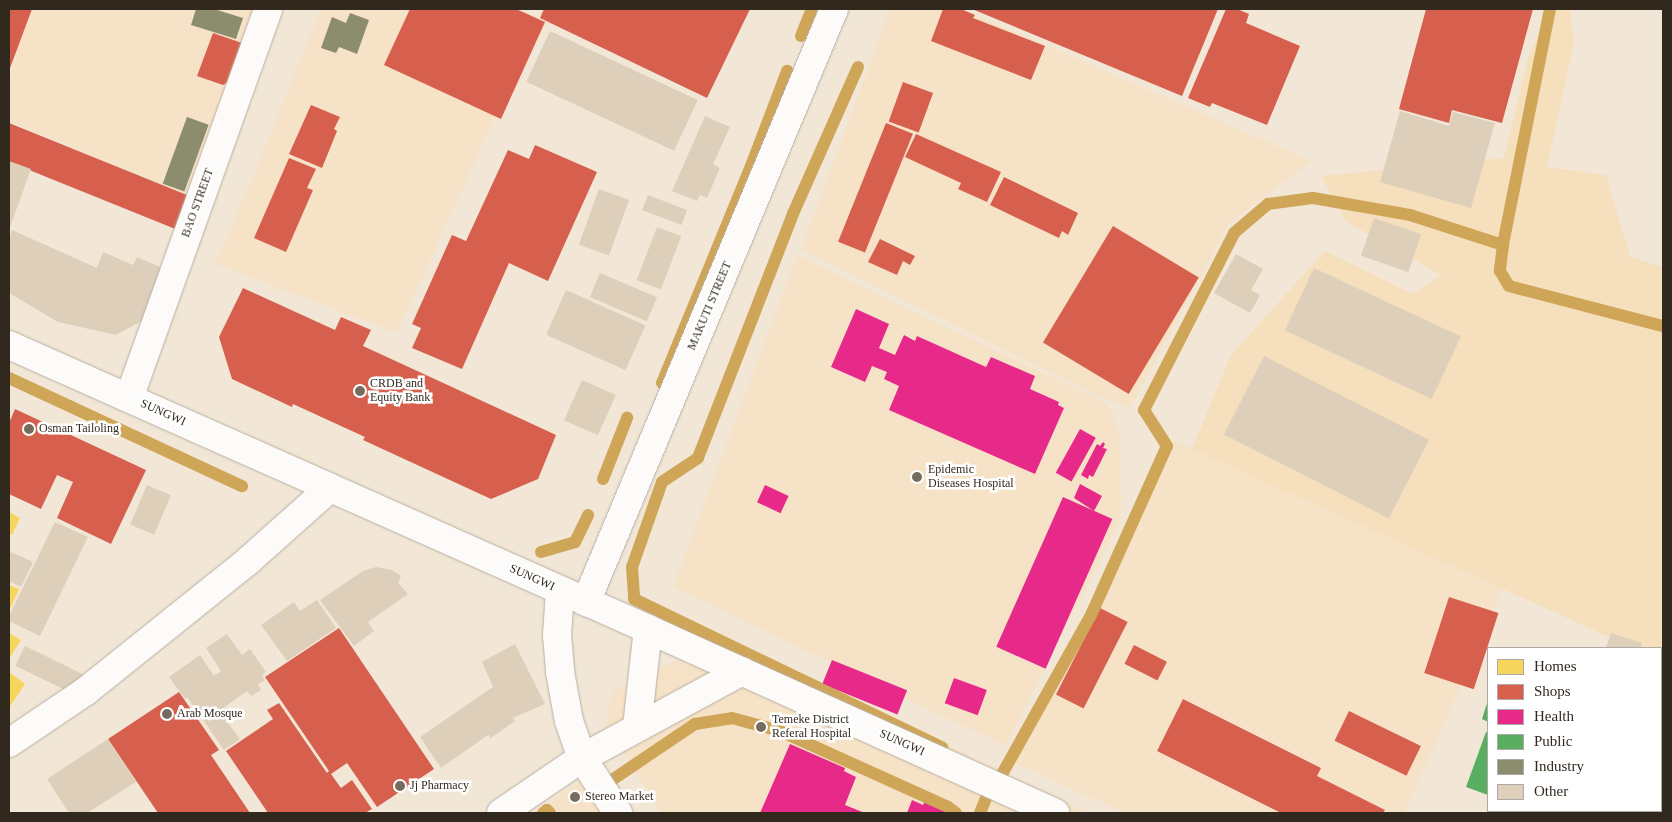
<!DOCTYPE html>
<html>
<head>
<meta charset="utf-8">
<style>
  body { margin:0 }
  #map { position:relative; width:1672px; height:822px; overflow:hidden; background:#f2e7d6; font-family:"Times New Roman",serif }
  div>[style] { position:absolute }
  .built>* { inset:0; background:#f6e3c7 }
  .green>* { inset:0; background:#f6dfbc }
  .homes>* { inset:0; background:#f6d55c }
  .shops>* { inset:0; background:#d6604d; transform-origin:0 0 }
  .health>* { inset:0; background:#e7298a; transform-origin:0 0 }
  .public>* { inset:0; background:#5aae61 }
  .industry>* { inset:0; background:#8c8c6e; transform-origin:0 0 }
  .stream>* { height:12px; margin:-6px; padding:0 6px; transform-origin:6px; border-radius:6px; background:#cfa558 }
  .building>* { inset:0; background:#ddcfba; transform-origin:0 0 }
  .roads { filter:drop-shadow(0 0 1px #b8afa3) drop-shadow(0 0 1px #b8afa3) }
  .street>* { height:28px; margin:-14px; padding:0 14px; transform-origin:14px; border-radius:14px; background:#fdfbf9 }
  .dots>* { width:14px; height:14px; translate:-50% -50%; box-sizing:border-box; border:2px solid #fff; border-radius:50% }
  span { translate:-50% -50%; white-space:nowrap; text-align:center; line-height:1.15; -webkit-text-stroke:5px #fff; paint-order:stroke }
  .street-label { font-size:12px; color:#31291e }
  .poi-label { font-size:12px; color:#31291e }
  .left { translate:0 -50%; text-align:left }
  .frame { position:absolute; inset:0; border:10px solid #31291e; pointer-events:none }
  .legend { position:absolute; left:1487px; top:647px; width:175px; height:165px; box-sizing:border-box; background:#fff; border:1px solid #ada9a5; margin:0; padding:6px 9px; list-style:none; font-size:15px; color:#31291e }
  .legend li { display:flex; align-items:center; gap:10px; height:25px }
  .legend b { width:25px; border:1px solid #ada9a5 }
</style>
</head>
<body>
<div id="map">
  <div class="built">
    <div style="clip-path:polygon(28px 9px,261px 9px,250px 44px,186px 194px,9px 121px,9px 83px)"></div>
    <div style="clip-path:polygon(321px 9px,519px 9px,547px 22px,487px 135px,397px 333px,215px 264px,258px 165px)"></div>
    <div style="clip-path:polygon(890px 9px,963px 9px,1312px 161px,1230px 222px,1130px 408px,1099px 397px,801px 250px)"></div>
    <div style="clip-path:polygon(797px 255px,1108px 404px,1120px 436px,1121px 518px,1006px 746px,673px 587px)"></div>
    <div style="clip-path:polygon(1174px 440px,1502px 589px,1434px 748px,1403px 813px,1126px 813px,1009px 761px)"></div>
    <div style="clip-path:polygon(708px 645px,754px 654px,921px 729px,969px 756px,1089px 813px,662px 813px,605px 724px,613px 691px)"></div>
    <div style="clip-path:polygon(582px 780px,603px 813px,532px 813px)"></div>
  </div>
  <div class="green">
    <div style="clip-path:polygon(1549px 9px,1570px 9px,1574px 43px,1547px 167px,1606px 175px,1630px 256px,1663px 268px,1663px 662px,1661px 660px,1661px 648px,1634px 648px,1192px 449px,1231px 355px,1325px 251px,1413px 294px,1441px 275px,1347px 222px,1321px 176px,1504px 158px,1528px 58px)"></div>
  </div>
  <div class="homes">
    <div style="clip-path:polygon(9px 512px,20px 518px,12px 535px,9px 533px)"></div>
    <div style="clip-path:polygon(9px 585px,19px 589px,9px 611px)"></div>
    <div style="clip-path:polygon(9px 633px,21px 640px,9px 659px)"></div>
    <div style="clip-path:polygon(9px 672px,25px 684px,9px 708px)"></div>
  </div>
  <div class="shops">
    <div style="clip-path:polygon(9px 9px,32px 9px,9px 71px)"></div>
    <div style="clip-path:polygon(410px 9px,516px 9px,545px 22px,501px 119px,384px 65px)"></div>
    <div style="clip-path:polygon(544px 9px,750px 9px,707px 98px,540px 18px)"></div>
    <div style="clip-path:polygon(943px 9px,961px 9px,975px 15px,973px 18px,1045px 46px,1031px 80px,931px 41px)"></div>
    <div style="clip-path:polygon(972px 9px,1218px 9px,1182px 96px)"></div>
    <div style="clip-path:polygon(1226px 9px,1237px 9px,1249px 14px,1246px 23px,1300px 46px,1267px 125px,1212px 103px,1210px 107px,1188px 98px)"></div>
    <div style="clip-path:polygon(1426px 9px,1533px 9px,1502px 123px,1452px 110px,1449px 123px,1399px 109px)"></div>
    <div style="clip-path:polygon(213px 33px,245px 44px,234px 78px,223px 85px,197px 76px)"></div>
    <div style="left:903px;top:82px;width:32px;height:42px;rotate:20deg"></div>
    <div style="clip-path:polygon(311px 105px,340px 117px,334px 129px,337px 131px,322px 168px,289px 154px)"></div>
    <div style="left:9px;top:123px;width:196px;height:36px;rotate:22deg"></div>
    <div style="left:886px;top:123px;width:29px;height:128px;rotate:22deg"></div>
    <div style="clip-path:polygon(916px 134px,1001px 172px,987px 202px,958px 189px,961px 183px,905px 157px)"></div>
    <div style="clip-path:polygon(535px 145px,597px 172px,548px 281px,509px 263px,462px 369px,412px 348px,421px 328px,412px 324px,452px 235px,466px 241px,508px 150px,529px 159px)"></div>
    <div style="clip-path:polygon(289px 158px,316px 169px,307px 188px,313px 190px,286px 252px,254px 238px)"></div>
    <div style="clip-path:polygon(1004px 177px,1078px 213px,1068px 235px,1062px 231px,1059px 238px,990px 205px)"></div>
    <div style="left:1113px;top:226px;width:100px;height:136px;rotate:31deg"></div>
    <div style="clip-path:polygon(880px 239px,915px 256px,910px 265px,903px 261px,897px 275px,868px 262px)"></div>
    <div style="clip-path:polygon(243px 288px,335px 330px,341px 317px,371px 330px,363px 346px,556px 435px,538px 479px,491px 499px,363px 440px,365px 437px,293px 404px,292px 407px,232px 379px,219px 337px)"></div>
    <div style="clip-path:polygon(15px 409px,146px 470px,111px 544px,57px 518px,73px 482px,57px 475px,41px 509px,9px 494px,9px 423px)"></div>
    <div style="left:1449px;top:597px;width:52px;height:80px;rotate:18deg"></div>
    <div style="left:1100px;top:608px;width:31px;height:97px;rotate:27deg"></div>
    <div style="clip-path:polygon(339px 628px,434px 769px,377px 807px,347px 763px,331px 774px,341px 788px,352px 780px,372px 809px,365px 813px,268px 813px,226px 751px,273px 719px,267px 710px,279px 703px,327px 773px,329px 771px,265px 677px)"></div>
    <div style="left:1134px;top:645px;width:37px;height:21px;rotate:27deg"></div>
    <div style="clip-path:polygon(179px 692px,219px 750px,211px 755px,250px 813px,158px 813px,108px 739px)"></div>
    <div style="clip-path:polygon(1183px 699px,1321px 768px,1317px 776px,1385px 810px,1383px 813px,1281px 813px,1157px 751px)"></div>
    <div style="left:1349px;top:711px;width:80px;height:33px;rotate:26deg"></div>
  </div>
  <div class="health">
    <div style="clip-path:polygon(856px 309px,889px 324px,879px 348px,895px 355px,904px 335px,915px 341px,917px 336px,986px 367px,991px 357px,1035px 376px,1030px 389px,1059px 402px,1058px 405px,1064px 408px,1035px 474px,889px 410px,899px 386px,884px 379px,887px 372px,872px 366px,865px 382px,831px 367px)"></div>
    <div style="left:1080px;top:429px;width:18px;height:50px;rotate:29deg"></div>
    <div style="clip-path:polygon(1103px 442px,1105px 444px,1103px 448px,1107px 449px,1093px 477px,1089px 475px,1088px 479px,1081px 475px,1097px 444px,1100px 446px)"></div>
    <div style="clip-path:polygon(1080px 484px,1102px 496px,1094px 511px,1074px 498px)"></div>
    <div style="left:765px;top:485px;width:26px;height:19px;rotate:25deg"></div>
    <div style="left:1063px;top:497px;width:54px;height:164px;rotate:24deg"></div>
    <div style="left:832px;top:660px;width:81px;height:26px;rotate:22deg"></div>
    <div style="left:954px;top:678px;width:35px;height:27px;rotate:20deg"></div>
    <div style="clip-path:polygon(790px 744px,845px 768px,844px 771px,856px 777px,845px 805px,865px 813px,760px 813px)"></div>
    <div style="clip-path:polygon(912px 800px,923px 805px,925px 801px,952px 813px,907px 813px)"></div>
  </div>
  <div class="public">
    <div style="clip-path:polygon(1488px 700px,1488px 722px,1482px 719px)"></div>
    <div style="clip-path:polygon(1486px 732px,1488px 733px,1488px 795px,1466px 787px)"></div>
  </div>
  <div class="industry">
    <div style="clip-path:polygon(196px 9px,214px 9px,243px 18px,236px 39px,191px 25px)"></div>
    <div style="clip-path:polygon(350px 13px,369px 20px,357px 54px,339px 47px,336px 53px,321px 48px,332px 17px,346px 23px)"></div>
    <div style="left:187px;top:117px;width:23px;height:71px;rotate:20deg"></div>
  </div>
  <div class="stream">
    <div style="left:1550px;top:9px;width:241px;rotate:101.3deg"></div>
    <div style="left:1503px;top:245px;width:26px;rotate:97deg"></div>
    <div style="left:1500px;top:271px;width:17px;rotate:59deg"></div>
    <div style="left:1509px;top:286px;width:159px;rotate:14.6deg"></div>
    <div style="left:801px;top:36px;width:29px;rotate:-68deg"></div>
    <div style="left:858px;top:67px;width:161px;rotate:113.9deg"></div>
    <div style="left:793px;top:214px;width:262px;rotate:111.3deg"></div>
    <div style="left:698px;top:458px;width:43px;rotate:146.3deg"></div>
    <div style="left:662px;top:482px;width:90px;rotate:109.4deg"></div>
    <div style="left:632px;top:567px;width:32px;rotate:86deg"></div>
    <div style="left:634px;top:599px;width:342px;rotate:25.7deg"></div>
    <div style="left:9px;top:378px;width:257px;rotate:24.9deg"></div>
    <div style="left:662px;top:383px;width:235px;rotate:-67.7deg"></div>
    <div style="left:751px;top:166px;width:102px;rotate:-69.2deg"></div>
    <div style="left:603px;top:479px;width:66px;rotate:-68.5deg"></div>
    <div style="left:541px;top:552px;width:35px;rotate:-16deg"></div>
    <div style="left:575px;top:542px;width:30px;rotate:-64deg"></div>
    <div style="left:609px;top:782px;width:104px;rotate:-34deg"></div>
    <div style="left:695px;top:724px;width:37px;rotate:-9deg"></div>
    <div style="left:732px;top:718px;width:50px;rotate:15.2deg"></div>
    <div style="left:780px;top:731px;width:184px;rotate:24.3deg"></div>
    <div style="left:948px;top:807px;width:10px;rotate:37deg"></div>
    <div style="left:543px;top:813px;width:5px;rotate:-37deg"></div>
    <div style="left:547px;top:810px;width:4px;rotate:45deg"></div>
    <div style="left:980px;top:813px;width:22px;rotate:-68deg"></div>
    <div style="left:988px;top:793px;width:21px;rotate:-53deg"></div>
    <div style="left:1001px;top:776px;width:184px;rotate:-60.8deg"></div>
    <div style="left:1091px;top:615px;width:185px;rotate:-65.8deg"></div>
    <div style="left:1167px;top:446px;width:43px;rotate:-122.6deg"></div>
    <div style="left:1144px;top:410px;width:199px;rotate:-63deg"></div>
    <div style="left:1234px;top:233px;width:45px;rotate:-40.5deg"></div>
    <div style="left:1268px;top:204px;width:45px;rotate:-7.6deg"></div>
    <div style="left:1313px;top:198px;width:98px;rotate:9.9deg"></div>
    <div style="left:1410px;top:215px;width:98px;rotate:17.9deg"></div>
  </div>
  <div class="building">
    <div style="left:550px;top:31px;width:163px;height:56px;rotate:25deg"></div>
    <div style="clip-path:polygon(1400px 111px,1449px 126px,1453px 112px,1495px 123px,1471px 208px,1380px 182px)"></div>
    <div style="clip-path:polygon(705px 116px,730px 127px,713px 164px,720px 168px,707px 198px,700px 195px,697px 201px,672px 191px)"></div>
    <div style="clip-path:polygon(9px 161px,31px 169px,9px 230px)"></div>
    <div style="left:599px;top:189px;width:32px;height:59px;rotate:20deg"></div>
    <div style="left:648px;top:195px;width:42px;height:16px;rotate:21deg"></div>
    <div style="left:1374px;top:218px;width:50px;height:40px;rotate:19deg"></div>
    <div style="left:657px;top:227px;width:26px;height:57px;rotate:21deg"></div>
    <div style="clip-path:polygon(12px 230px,97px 268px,103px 252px,133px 265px,137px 257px,165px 269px,145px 319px,116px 335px,58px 322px,9px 293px,9px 239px)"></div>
    <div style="clip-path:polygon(1236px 254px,1263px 269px,1251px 290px,1260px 295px,1250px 313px,1214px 293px)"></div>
    <div style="left:1314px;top:268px;width:162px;height:69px;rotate:25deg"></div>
    <div style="left:600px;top:273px;width:62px;height:26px;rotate:23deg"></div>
    <div style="left:566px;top:290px;width:87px;height:49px;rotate:24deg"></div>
    <div style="left:1264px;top:356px;width:185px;height:88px;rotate:27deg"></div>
    <div style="left:582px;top:380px;width:37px;height:44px;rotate:24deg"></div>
    <div style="left:147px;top:485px;width:26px;height:43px;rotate:23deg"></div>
    <div style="clip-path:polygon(55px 522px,88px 537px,40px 636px,9px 621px,9px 616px)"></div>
    <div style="clip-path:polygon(11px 552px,33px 562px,21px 587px,9px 581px,9px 557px)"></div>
    <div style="clip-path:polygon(376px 567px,392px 570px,401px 576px,398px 583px,408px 594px,368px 622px,374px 631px,354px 646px,320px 600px,363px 571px)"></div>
    <div style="clip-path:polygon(317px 600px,336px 628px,287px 661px,261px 625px,294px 602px,300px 611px)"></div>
    <div style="clip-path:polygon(1611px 633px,1642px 643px,1641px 648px,1606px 648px)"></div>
    <div style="clip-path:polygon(227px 634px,242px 655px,250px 649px,266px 672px,262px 675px,265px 680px,258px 684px,261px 690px,251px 696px,247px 691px,219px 711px,240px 739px,224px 750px,187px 697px,185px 699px,169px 677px,200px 655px,214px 676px,221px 671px,206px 648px)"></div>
    <div style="clip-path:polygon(515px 644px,545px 704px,513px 718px,515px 721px,491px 738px,488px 735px,441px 768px,420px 737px,493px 687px,482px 662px)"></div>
    <div style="left:25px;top:646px;width:68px;height:22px;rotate:26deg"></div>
    <div style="left:1661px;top:657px;width:2px;height:30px;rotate:27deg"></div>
    <div style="clip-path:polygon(108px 739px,136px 782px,87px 813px,69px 813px,47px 779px)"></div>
  </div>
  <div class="roads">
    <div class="street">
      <div style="left:9px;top:345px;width:699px;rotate:23.96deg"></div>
      <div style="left:648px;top:629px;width:447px;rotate:24.3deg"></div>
      <div style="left:129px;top:398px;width:413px;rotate:-70.3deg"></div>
      <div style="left:560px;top:591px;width:44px;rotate:93.9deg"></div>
      <div style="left:557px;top:635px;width:37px;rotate:85deg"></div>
      <div style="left:560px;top:672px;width:50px;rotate:79.6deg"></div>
      <div style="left:569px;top:721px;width:39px;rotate:71deg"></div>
      <div style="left:582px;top:758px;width:66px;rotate:56.8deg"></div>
      <div style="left:586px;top:602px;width:643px;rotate:-67.3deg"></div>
      <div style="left:637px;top:727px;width:99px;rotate:-83.6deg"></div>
      <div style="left:9px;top:743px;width:93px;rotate:-34deg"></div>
      <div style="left:86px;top:691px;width:208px;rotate:-38.7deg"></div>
      <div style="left:248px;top:561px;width:110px;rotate:-41.7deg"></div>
      <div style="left:501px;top:813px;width:98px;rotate:-34.2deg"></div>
      <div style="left:582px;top:758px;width:182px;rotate:-28.5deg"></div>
    </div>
  </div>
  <div class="dots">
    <div style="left:360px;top:391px;background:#756c5e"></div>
    <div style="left:29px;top:429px;background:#756c5e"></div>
    <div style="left:917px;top:477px;background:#756c5e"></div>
    <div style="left:167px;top:714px;background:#756c5e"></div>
    <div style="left:761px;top:727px;background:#756c5e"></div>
    <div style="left:400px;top:786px;background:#756c5e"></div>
    <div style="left:575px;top:797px;background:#756c5e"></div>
  </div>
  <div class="street-label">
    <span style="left:198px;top:203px;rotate:-70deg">BAO STREET</span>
    <span style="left:710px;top:306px;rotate:-67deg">MAKUTI STREET</span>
    <span style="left:163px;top:413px;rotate:24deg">SUNGWI</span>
    <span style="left:532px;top:578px;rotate:24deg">SUNGWI</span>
    <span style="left:902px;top:743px;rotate:24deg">SUNGWI</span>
  </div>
  <div class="poi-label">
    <span class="left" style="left:370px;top:391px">CRDB and<br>Equity Bank</span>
    <span class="left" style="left:39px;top:429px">Osman Tailoling</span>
    <span class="left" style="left:928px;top:477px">Epidemic<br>Diseases Hospital</span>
    <span class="left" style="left:177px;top:714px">Arab Mosque</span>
    <span class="left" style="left:772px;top:727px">Temeke District<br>Referal Hospital</span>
    <span class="left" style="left:410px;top:786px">Jj Pharmacy</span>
    <span class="left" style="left:585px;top:797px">Stereo Market</span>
  </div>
  <div class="frame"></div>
  <ul class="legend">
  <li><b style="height:14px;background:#f6d55c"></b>Homes</li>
  <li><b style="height:14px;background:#d6604d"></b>Shops</li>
  <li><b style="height:14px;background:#e7298a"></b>Health</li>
  <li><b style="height:14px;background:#5aae61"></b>Public</li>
  <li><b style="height:14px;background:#8c8c6e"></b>Industry</li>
  <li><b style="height:14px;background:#ddcfba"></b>Other</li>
  </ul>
</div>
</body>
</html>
